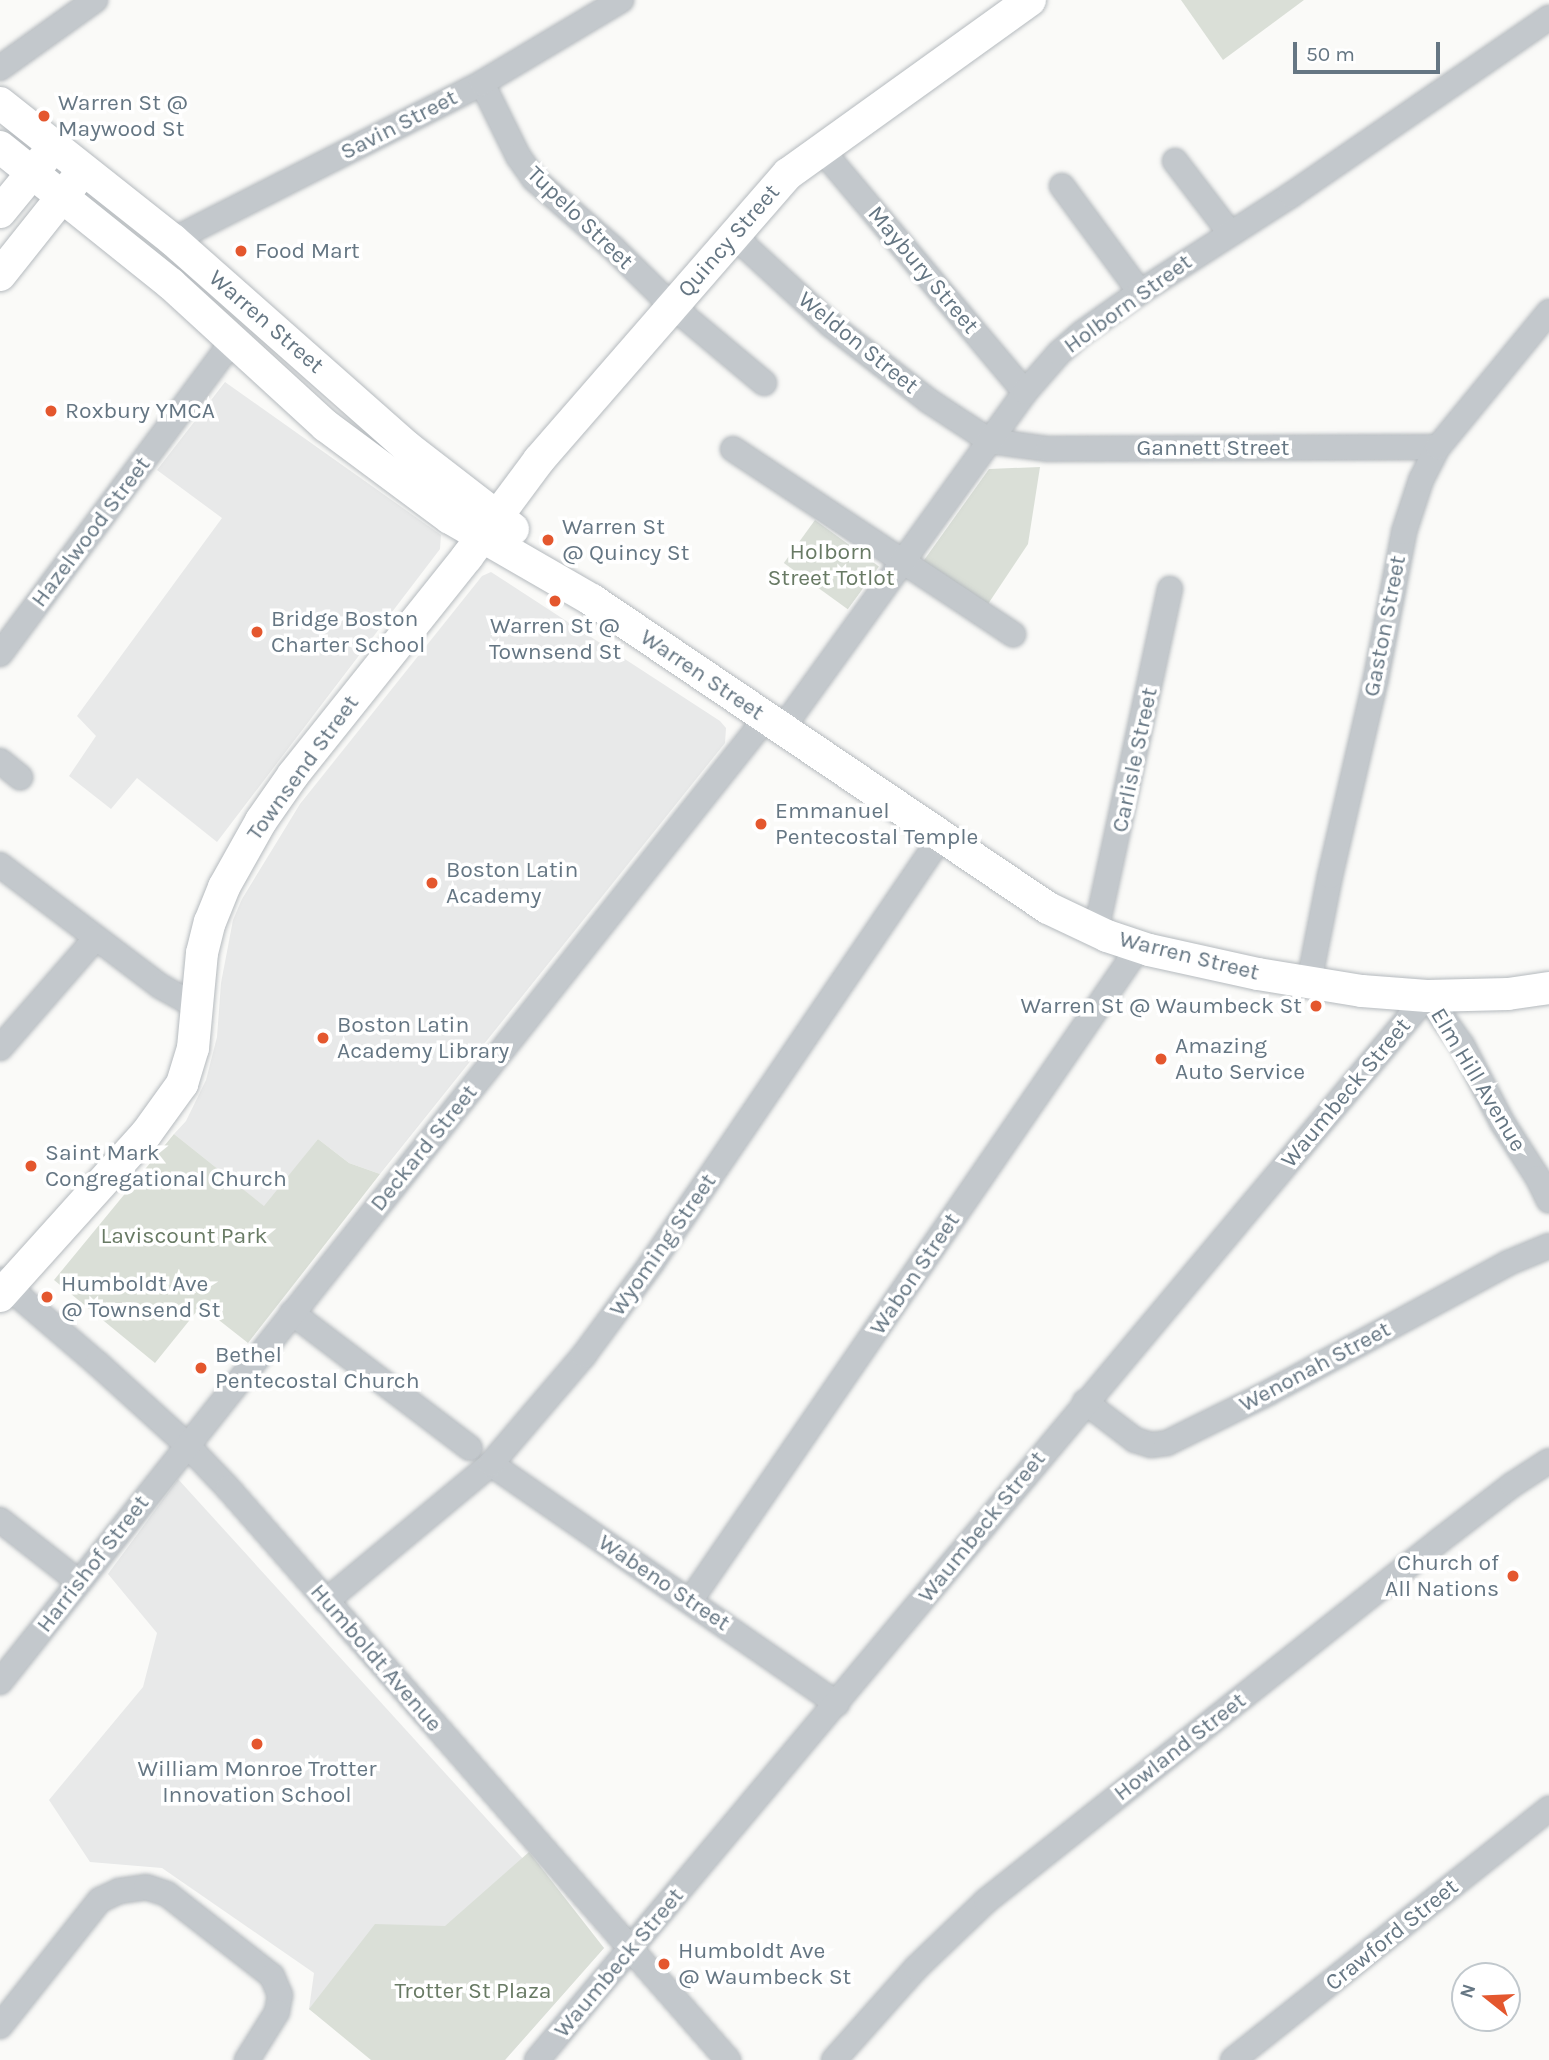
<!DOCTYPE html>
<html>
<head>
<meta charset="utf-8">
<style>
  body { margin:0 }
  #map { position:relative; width:1549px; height:2060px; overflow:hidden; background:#fafaf8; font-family:Karla,sans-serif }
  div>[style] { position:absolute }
  .built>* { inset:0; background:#e8e9e9 }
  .green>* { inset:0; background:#dadfd7; transform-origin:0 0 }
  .roads { filter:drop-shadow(0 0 2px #b5babe) drop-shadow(0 0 2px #b5babe) }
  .minor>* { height:24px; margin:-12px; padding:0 12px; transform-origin:12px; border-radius:12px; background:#c3c8cc }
  .major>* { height:32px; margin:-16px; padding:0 16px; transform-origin:16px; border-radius:16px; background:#fff }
  .dots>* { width:19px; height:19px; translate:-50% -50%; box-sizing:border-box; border:4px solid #fff; border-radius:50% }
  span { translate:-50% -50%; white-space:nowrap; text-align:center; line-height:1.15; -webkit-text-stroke:7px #fff; paint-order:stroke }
  .poi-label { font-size:23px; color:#657683 }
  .left { translate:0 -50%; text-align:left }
  .right { translate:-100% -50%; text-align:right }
  .street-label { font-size:23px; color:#657683 }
  .park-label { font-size:23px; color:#687a64 }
  .north { position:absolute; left:1451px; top:1962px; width:70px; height:70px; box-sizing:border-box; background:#fff; border:2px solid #c1c8cd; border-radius:50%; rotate:288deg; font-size:19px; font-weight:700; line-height:28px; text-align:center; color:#657683 }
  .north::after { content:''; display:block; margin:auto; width:24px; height:32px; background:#e4572e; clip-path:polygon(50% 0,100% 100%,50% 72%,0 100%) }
  .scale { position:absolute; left:1293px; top:42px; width:147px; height:32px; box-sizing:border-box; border:4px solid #657683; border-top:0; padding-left:9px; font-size:21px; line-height:24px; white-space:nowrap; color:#657683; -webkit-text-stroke:5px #fff; paint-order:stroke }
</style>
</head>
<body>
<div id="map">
  <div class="built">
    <div style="clip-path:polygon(225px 382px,441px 535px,440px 549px,217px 842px,137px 778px,111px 809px,69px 776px,96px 736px,77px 716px,222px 518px,157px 470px)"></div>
    <div style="clip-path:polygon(491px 572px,720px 721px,726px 728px,725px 743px,380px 1174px,349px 1163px,318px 1139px,265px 1207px,174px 1134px,186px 1121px,206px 1080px,217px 1037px,221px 983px,233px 920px,242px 899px,300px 804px,482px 576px)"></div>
    <div style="clip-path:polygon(178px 1479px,604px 1948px,505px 2060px,375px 2060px,309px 2009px,314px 1973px,162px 1868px,90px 1862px,49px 1800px,143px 1687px,157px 1633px,108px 1574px)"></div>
  </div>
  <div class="green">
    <div style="clip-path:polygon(1181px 0,1304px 0,1223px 60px)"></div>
    <div style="clip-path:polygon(1040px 467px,1028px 544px,988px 604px,922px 563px,989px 469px)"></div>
    <div style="left:815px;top:520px;width:79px;height:53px;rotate:36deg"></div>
    <div style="clip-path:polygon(174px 1134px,264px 1206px,318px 1139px,349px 1163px,380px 1174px,248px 1343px,201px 1306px,155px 1363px,54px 1280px)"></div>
    <div style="clip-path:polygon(529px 1852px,604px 1948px,505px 2060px,371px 2060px,309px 2009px,375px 1924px,445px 1926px)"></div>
  </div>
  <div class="roads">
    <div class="minor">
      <div style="left:0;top:68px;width:117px;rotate:-35.6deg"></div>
      <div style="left:482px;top:83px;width:81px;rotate:63.7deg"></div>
      <div style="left:518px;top:156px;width:28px;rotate:55deg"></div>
      <div style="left:534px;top:179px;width:105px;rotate:41.1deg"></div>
      <div style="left:613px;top:248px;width:83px;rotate:44.5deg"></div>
      <div style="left:672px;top:306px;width:120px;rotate:39.9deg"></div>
      <div style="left:821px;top:149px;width:317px;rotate:50deg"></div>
      <div style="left:1175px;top:161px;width:91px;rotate:52.6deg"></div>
      <div style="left:1062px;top:186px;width:132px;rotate:53.7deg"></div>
      <div style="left:731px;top:239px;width:16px;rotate:27deg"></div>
      <div style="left:745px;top:246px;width:117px;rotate:42.6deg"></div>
      <div style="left:831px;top:325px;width:124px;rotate:37.8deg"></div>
      <div style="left:929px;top:401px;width:73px;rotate:33.3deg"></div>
      <div style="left:990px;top:441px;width:59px;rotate:7.9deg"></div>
      <div style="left:1048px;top:449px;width:390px;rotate:-0.3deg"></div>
      <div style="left:173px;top:240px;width:347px;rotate:-26.9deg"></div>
      <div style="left:482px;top:83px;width:162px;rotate:-30.8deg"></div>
      <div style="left:733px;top:449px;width:336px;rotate:33.5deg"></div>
      <div style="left:0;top:654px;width:389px;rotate:-53.4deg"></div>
      <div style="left:782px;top:729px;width:415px;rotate:-54.2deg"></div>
      <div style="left:1025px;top:392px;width:52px;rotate:-48.9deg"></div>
      <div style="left:1059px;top:353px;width:30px;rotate:-41deg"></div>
      <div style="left:1082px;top:333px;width:71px;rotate:-35.3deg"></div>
      <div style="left:1140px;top:292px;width:179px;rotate:-32.7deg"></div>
      <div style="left:1291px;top:195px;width:313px;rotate:-34.5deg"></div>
      <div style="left:0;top:761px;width:26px;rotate:39deg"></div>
      <div style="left:0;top:865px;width:201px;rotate:37.1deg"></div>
      <div style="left:160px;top:986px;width:41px;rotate:29.1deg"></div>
      <div style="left:1096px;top:931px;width:350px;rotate:-77.8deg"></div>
      <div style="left:1309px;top:982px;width:108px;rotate:-78.8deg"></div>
      <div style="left:1330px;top:876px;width:203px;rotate:-76.9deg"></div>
      <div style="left:1376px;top:678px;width:149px;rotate:-79.1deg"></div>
      <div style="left:1404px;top:532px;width:55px;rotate:-71.9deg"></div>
      <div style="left:1421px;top:480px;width:37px;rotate:-63deg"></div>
      <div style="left:1438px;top:447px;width:175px;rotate:-50.6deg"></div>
      <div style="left:0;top:1048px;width:146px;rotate:-48.9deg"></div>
      <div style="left:0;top:1280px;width:128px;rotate:40.6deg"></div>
      <div style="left:97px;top:1363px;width:122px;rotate:42.3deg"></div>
      <div style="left:187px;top:1445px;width:59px;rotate:46.4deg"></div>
      <div style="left:228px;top:1488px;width:760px;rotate:48.84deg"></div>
      <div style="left:292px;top:1313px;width:223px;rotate:37.2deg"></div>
      <div style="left:1085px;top:1402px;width:63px;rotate:37.2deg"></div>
      <div style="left:1135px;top:1440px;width:17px;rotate:17deg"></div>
      <div style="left:1151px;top:1445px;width:16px;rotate:-7deg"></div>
      <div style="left:1167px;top:1443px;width:113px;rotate:-26.3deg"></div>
      <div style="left:1268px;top:1393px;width:273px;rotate:-28.4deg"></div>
      <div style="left:1508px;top:1263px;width:44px;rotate:-22.5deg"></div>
      <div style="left:491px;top:1464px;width:421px;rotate:34.7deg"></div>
      <div style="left:0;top:1520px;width:100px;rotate:38.1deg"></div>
      <div style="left:326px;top:1601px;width:214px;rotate:-39.7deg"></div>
      <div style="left:491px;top:1464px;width:143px;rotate:-49.5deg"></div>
      <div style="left:584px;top:1355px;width:113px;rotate:-53.6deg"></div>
      <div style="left:651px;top:1264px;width:516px;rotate:-55.82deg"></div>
      <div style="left:690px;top:1601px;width:793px;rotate:-55.53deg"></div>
      <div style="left:0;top:1682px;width:1231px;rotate:-51.53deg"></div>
      <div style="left:0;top:2026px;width:161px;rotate:-51.6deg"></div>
      <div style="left:100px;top:1900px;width:21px;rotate:-25deg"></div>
      <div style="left:119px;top:1891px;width:27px;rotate:-8deg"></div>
      <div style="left:146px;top:1887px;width:22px;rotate:18deg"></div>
      <div style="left:167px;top:1894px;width:133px;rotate:38deg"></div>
      <div style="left:272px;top:1976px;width:21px;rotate:67deg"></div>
      <div style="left:280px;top:1995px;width:17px;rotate:100deg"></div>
      <div style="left:277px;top:2012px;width:57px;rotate:122deg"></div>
      <div style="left:537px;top:2060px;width:1387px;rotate:-50.09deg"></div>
      <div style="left:1427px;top:996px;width:60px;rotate:54.5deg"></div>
      <div style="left:1462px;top:1045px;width:87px;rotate:62.5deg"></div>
      <div style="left:1502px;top:1122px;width:67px;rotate:57.3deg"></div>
      <div style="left:1538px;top:1178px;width:25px;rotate:64deg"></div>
      <div style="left:834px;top:2060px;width:123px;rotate:-48.3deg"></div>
      <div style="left:916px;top:1968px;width:97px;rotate:-43.7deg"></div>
      <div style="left:986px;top:1901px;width:579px;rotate:-38.47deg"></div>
      <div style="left:1439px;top:1541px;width:92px;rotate:-37.5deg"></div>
      <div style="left:1512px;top:1485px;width:44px;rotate:-33deg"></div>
      <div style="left:1233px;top:2060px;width:404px;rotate:-38.5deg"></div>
    </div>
    <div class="major">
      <div style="left:0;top:103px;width:221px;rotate:38.4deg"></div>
      <div style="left:173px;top:240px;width:312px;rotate:41.5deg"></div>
      <div style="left:407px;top:447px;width:134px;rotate:37.7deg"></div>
      <div style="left:0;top:147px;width:219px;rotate:38.7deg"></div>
      <div style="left:171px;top:284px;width:210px;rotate:42.5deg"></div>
      <div style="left:326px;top:426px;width:154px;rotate:36.6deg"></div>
      <div style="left:450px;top:518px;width:164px;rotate:30deg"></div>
      <div style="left:592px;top:600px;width:550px;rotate:34.04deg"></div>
      <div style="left:1048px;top:908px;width:65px;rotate:25.4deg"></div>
      <div style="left:1107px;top:936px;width:44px;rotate:18.4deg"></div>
      <div style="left:1149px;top:950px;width:112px;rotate:12.4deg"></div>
      <div style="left:1258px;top:974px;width:105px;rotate:9.3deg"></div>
      <div style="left:1362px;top:991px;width:65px;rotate:4.4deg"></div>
      <div style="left:1427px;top:996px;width:81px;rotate:-1.4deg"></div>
      <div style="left:1508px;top:994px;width:41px;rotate:-8.3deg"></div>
      <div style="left:0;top:212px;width:72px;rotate:-50.6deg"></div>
      <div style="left:0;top:275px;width:119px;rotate:-51.5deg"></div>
      <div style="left:0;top:1296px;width:218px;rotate:-48deg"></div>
      <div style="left:146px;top:1134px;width:62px;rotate:-54.2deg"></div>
      <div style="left:182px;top:1084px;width:38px;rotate:-73deg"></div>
      <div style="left:193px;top:1048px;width:95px;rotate:-84.6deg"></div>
      <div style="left:202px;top:953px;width:32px;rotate:-76deg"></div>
      <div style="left:210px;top:922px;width:38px;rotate:-68deg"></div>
      <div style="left:224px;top:887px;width:76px;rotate:-60.7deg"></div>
      <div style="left:261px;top:821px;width:56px;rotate:-55.2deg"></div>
      <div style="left:293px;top:775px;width:279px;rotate:-51.4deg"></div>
      <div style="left:467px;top:557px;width:121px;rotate:-53.4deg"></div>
      <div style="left:539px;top:460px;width:379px;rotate:-49deg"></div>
      <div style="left:788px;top:174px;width:298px;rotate:-35.7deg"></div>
    </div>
  </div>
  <div class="dots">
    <div style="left:44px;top:116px;background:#e4572e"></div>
    <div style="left:241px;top:251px;background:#e4572e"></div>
    <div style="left:51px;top:411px;background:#e4572e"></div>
    <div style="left:548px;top:540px;background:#e4572e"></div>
    <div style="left:555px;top:601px;background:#e4572e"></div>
    <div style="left:257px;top:632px;background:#e4572e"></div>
    <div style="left:761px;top:824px;background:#e4572e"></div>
    <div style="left:432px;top:883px;background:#e4572e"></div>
    <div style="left:1316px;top:1006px;background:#e4572e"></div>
    <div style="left:323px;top:1038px;background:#e4572e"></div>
    <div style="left:1161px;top:1059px;background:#e4572e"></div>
    <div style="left:31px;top:1166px;background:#e4572e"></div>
    <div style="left:47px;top:1297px;background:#e4572e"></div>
    <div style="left:201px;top:1368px;background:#e4572e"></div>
    <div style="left:1513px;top:1576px;background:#e4572e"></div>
    <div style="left:257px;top:1744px;background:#e4572e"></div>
    <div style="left:664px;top:1964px;background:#e4572e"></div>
  </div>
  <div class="poi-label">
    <span class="left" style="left:58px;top:116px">Warren St @<br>Maywood St</span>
    <span class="left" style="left:255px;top:251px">Food Mart</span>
    <span class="left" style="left:65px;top:411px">Roxbury YMCA</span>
    <span class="left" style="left:562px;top:540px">Warren St<br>@ Quincy St</span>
    <span class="left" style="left:271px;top:632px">Bridge Boston<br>Charter School</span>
    <span style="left:555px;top:639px">Warren St @<br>Townsend St</span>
    <span class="left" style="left:775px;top:824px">Emmanuel<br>Pentecostal Temple</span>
    <span class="left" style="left:446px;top:883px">Boston Latin<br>Academy</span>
    <span class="right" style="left:1302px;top:1006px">Warren St @ Waumbeck St</span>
    <span class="left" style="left:337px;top:1038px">Boston Latin<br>Academy Library</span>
    <span class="left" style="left:1175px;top:1059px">Amazing<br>Auto Service</span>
    <span class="left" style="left:45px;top:1166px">Saint Mark<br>Congregational Church</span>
    <span class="left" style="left:61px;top:1297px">Humboldt Ave<br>@ Townsend St</span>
    <span class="left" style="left:215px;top:1368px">Bethel<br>Pentecostal Church</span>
    <span class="right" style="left:1499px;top:1576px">Church of<br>All Nations</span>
    <span style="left:257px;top:1782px">William Monroe Trotter<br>Innovation School</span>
    <span class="left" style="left:678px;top:1964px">Humboldt Ave<br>@ Waumbeck St</span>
  </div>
  <div class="street-label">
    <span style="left:399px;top:125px;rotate:-27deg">Savin Street</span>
    <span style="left:580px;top:218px;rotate:44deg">Tupelo Street</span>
    <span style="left:729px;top:241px;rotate:-49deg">Quincy Street</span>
    <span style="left:923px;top:270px;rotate:50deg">Maybury Street</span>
    <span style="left:1128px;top:304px;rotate:-36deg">Holborn Street</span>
    <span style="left:266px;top:322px;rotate:41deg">Warren Street</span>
    <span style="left:858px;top:343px;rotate:39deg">Weldon Street</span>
    <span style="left:1213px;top:448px">Gannett Street</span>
    <span style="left:91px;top:532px;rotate:-53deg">Hazelwood Street</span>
    <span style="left:1385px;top:626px;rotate:-79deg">Gaston Street</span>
    <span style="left:702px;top:675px;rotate:34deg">Warren Street</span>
    <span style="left:1135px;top:760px;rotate:-78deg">Carlisle Street</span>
    <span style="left:303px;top:768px;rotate:-54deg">Townsend Street</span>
    <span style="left:1189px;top:956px;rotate:14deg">Warren Street</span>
    <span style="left:1478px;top:1080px;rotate:59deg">Elm Hill Avenue</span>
    <span style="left:1346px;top:1093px;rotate:-50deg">Waumbeck Street</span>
    <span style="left:424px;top:1148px;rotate:-51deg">Deckard Street</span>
    <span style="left:663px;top:1245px;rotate:-55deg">Wyoming Street</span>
    <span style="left:915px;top:1274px;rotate:-56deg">Wabon Street</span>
    <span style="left:1315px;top:1367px;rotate:-28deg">Wenonah Street</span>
    <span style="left:982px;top:1527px;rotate:-51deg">Waumbeck Street</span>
    <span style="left:93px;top:1564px;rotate:-52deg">Harrishof Street</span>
    <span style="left:664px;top:1583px;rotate:34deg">Wabeno Street</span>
    <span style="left:376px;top:1658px;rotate:49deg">Humboldt Avenue</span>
    <span style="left:1180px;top:1747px;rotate:-38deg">Howland Street</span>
    <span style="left:1392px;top:1935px;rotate:-39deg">Crawford Street</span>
    <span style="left:619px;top:1963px;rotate:-50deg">Waumbeck Street</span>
  </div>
  <div class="park-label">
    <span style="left:831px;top:565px">Holborn<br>Street Totlot</span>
    <span style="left:184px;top:1236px">Laviscount Park</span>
    <span style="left:473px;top:1991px">Trotter St Plaza</span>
  </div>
  <div class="north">N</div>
  <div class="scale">50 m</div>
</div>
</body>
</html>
